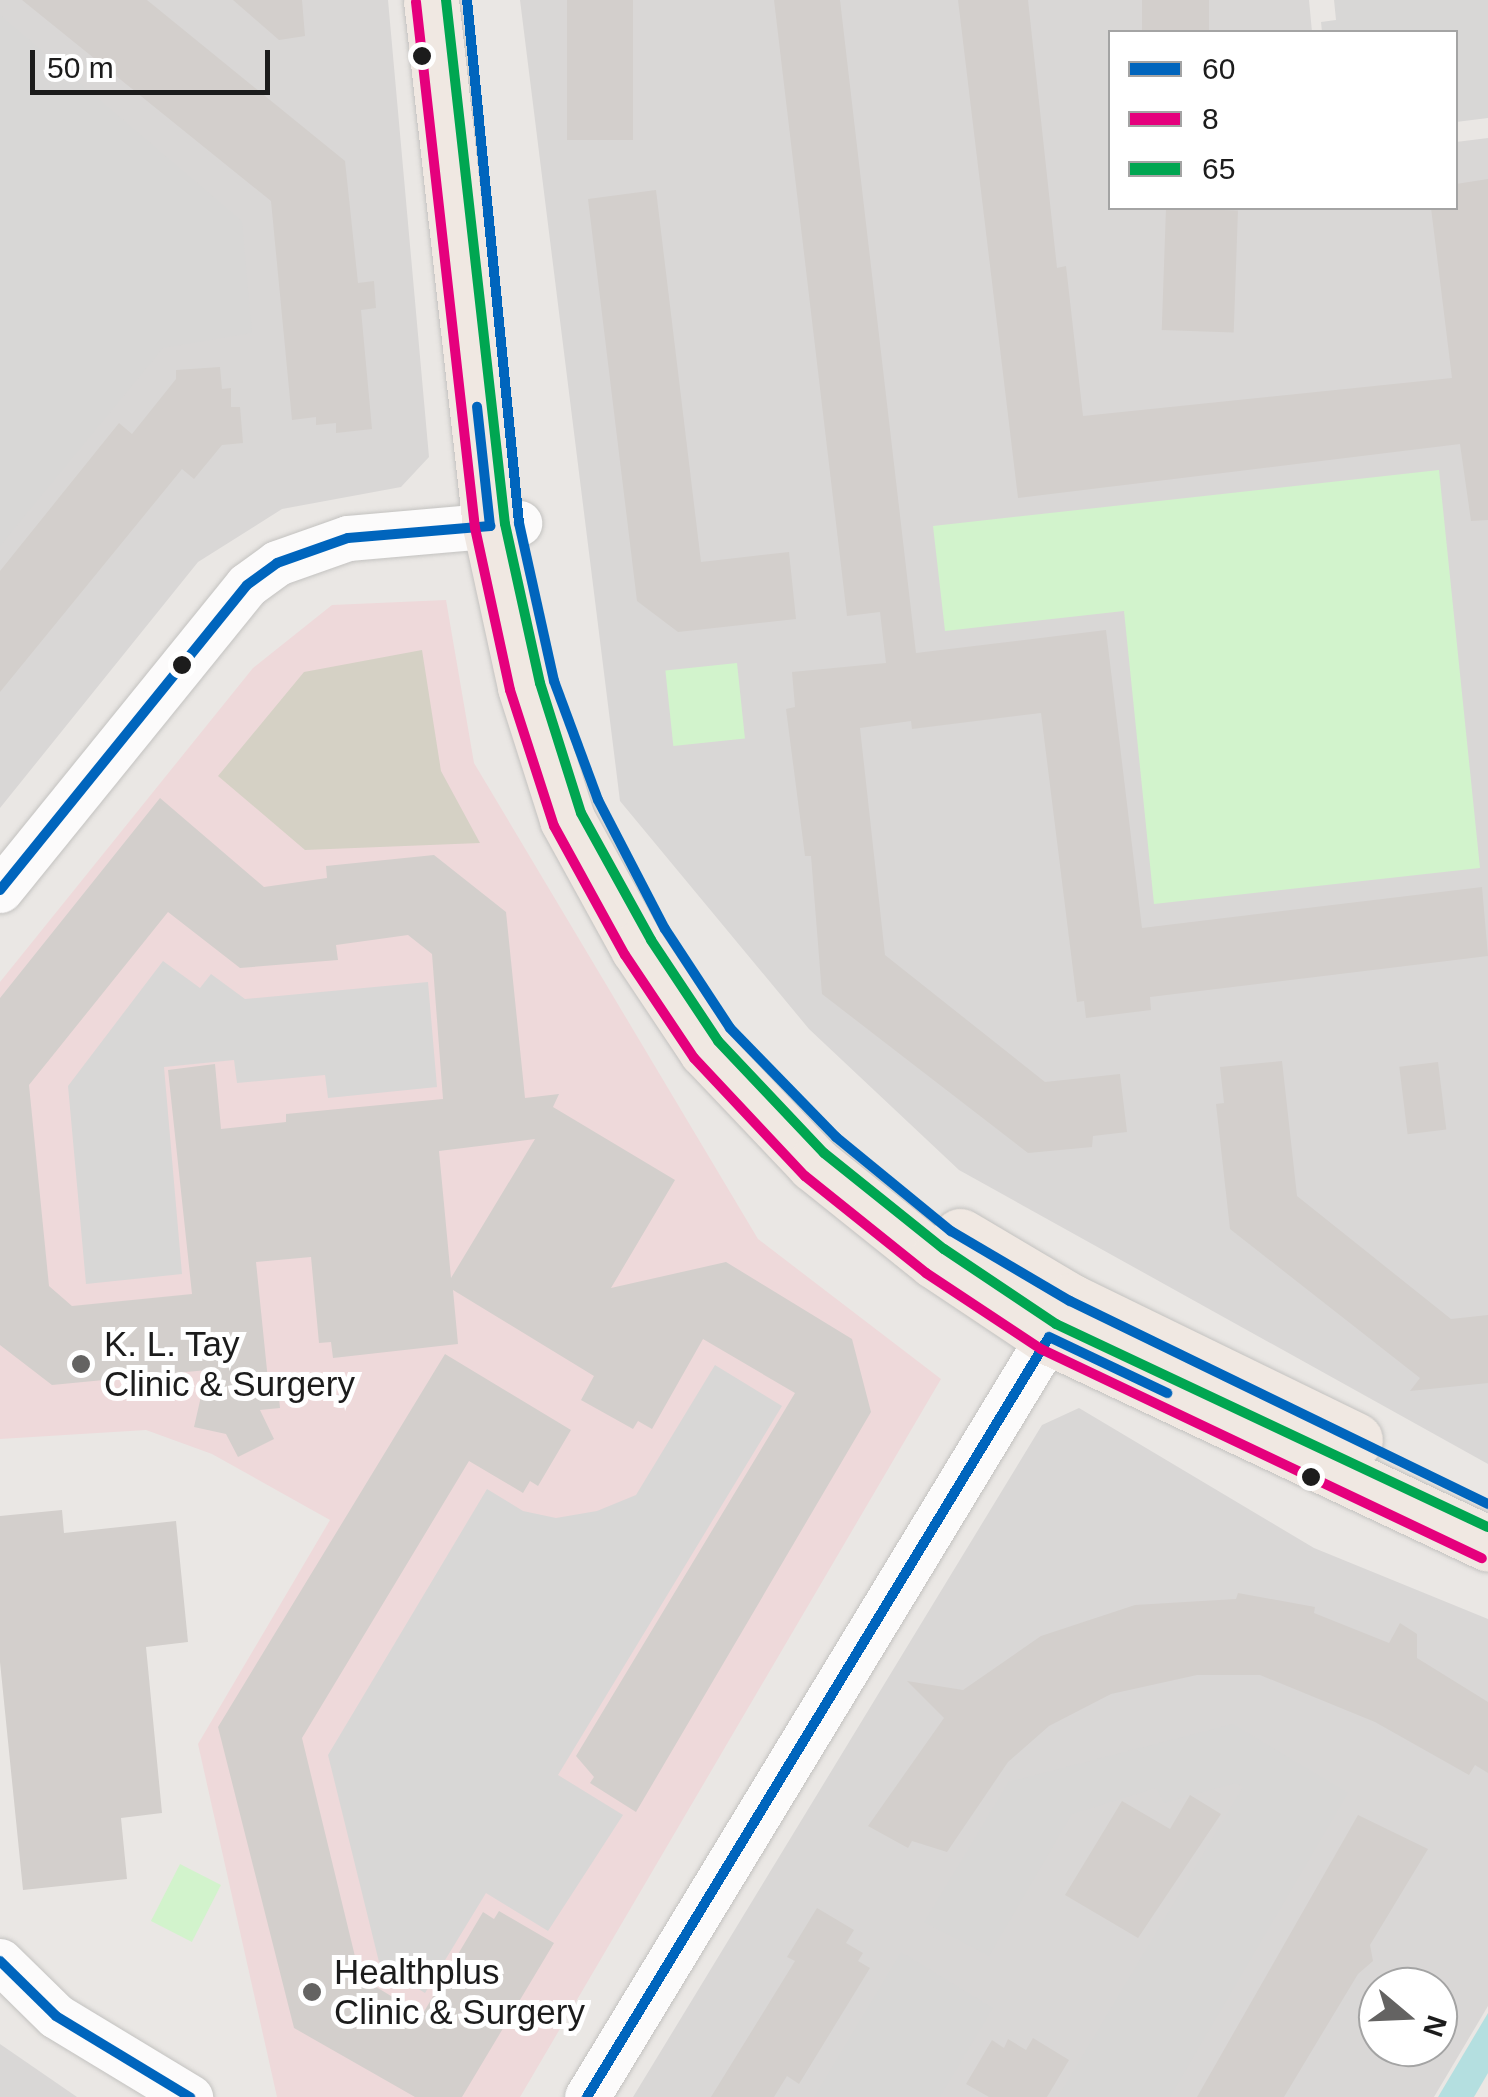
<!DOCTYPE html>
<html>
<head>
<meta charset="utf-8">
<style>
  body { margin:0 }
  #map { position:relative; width:1488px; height:2097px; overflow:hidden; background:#eae7e4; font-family:Helvetica,sans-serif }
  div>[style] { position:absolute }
  .residential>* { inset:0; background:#d9d7d6 }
  .commercial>* { inset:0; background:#eed9da }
  .religious>* { inset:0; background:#d8d7d6 }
  .construction>* { inset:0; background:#d5d1c5 }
  .park>* { inset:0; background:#d2f3cc; transform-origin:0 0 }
  .water>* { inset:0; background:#b4dfe0 }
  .building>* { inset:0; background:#d3cfcc; transform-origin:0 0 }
  .roads { filter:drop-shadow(0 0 2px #c3c2c0) drop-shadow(0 0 2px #c3c2c0) }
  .minor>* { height:45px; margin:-22.5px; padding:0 22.5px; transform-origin:22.5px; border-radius:22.5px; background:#fcfbfb }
  .major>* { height:55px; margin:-27.5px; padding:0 27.5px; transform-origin:27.5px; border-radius:27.5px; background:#f0e8e2 }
  .bus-1>* { height:10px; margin:-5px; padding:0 5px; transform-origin:5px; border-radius:5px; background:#0065bd }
  .bus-2>* { height:10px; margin:-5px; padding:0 5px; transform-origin:5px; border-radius:5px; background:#e5007d }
  .bus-3>* { height:10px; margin:-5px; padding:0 5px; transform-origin:5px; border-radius:5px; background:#00a651 }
  .dots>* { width:28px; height:28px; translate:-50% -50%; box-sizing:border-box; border:5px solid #fff; border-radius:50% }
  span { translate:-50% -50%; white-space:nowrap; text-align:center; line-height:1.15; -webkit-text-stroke:10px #fff; paint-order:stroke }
  .poi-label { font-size:35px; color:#1c1c1c }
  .left { translate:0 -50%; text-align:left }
  .legend { position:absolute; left:1108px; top:30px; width:350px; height:180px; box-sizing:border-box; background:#fff; border:2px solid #a4a4a4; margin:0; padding:12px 18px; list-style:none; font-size:30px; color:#1c1c1c }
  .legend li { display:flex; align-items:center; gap:20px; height:50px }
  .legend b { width:50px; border:2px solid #a4a4a4 }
  .north { position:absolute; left:1358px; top:1967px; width:100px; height:100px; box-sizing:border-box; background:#fff; border:2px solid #a4a4a4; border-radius:50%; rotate:109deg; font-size:28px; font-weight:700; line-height:40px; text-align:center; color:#1c1c1c }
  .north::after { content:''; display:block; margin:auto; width:35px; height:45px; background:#646362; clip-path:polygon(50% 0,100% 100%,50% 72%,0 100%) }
  .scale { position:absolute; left:30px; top:50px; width:240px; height:45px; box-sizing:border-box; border:5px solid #1c1c1c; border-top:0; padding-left:12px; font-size:30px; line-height:35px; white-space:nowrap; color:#1c1c1c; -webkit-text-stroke:8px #fff; paint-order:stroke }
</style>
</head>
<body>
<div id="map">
  <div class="residential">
    <div style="clip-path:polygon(0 0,388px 0,429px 457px,401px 487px,282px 509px,198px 562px,0 808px)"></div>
    <div style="clip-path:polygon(520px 0,1309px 0,1312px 32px,1110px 32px,1110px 208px,1456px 208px,1456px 142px,1488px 138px,1488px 1464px,959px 1170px,809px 1029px,620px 801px)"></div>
    <div style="clip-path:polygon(evenodd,1079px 1408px,1314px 1548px,1488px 1619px,1488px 2006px,1434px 2097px,633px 2097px,1042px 1425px,1079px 1408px,1378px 1987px,1438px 1987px,1438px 2047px,1378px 2047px,1378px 1987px)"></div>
    <div style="clip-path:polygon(0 2044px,77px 2097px,0 2097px)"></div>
  </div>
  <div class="commercial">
    <div style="clip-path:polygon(446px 600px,474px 763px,758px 1239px,941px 1379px,520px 2097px,277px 2097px,198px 1744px,330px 1520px,212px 1454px,146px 1430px,0 1439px,0 982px,253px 668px,332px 605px)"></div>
  </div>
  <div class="religious">
    <div style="clip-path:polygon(1334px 0,1488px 0,1488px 118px,1456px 122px,1456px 32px,1322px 32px,1321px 22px,1336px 20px)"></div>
    <div style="clip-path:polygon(0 15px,242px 221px,252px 333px,163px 348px,0 546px)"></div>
    <div style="clip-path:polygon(163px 961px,200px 988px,211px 974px,245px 999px,428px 982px,437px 1087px,328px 1098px,325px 1075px,237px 1083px,234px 1060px,164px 1067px,182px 1274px,86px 1284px,68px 1086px)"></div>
    <div style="clip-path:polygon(715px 1365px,782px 1406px,558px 1775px,623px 1815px,548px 1931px,486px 1893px,425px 1993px,380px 1966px,328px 1755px,487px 1489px,523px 1511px,556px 1518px,597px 1511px,636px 1495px)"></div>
    <div style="clip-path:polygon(1233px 1724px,1348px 1793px,1170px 2097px,1058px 2097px,1243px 1787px,1236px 1783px,1164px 1803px,1156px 1788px,1072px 1814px,989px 1956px,924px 1922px,1008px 1782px)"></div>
    <div style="clip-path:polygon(901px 1952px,993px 2008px,940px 2097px,814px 2097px)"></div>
  </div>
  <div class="construction">
    <div style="clip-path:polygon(422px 650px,441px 771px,480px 843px,305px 850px,218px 776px,304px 672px)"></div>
  </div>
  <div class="park">
    <div style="clip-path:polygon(1439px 470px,1480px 868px,1154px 904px,1124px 611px,945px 631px,933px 526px)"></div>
    <div style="left:737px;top:663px;width:76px;height:72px;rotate:84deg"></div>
    <div style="left:180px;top:1864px;width:46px;height:64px;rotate:27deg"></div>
  </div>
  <div class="water">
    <div style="clip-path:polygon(1488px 2013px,1488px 2073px,1474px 2097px,1438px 2097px)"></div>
  </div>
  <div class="building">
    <div style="clip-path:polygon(22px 0,147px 0,345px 161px,358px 283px,374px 281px,376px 308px,361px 310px,372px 429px,336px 433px,336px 423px,316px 425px,316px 417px,292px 420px,271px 201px)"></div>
    <div style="clip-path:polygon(233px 0,302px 0,305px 36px,279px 40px)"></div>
    <div style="left:567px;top:0;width:66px;height:140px"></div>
    <div style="clip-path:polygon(774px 0,840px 0,916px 653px,1106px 630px,1142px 928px,1482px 887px,1488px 956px,1150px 997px,1151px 1010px,1086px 1018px,1084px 1001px,1077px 1002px,1041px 713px,912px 729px,911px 721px,860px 728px,885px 955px,1045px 1082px,1120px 1074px,1127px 1132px,1093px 1136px,1092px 1147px,1028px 1153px,822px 994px,811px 856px,805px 856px,786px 709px,795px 707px,792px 672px,886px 663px,880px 612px,847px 616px)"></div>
    <div style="clip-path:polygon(958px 0,1028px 0,1057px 268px,1066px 266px,1083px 416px,1452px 378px,1431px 208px,1456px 208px,1456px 184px,1488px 179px,1488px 520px,1471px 521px,1460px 444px,1018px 498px)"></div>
    <div style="left:1142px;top:0;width:67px;height:32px"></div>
    <div style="clip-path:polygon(656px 190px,701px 562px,789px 552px,796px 619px,678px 632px,637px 601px,588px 199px)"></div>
    <div style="left:1166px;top:208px;width:72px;height:122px;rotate:2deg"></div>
    <div style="clip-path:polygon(220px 367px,222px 389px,231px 388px,231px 407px,240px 407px,243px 443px,222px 445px,194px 479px,182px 469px,0 692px,0 571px,119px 423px,132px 434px,176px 379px,176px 370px)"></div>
    <div style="clip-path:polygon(evenodd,160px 798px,264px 887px,327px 878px,326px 866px,434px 855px,506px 912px,525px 1098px,559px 1094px,553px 1107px,675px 1180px,611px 1288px,726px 1262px,852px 1339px,871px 1412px,636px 1812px,590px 1783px,594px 1777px,576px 1756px,795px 1393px,703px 1339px,652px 1429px,638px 1421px,633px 1429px,581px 1400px,594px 1376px,453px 1290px,458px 1344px,333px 1358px,331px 1342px,319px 1343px,311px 1257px,256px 1262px,268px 1380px,277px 1379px,280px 1408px,260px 1410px,274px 1439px,238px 1457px,226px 1434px,194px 1427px,207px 1370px,52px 1385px,0 1345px,0 998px,160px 798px,168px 912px,240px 968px,338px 960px,336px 945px,408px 935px,432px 954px,443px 1099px,286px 1114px,286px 1122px,221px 1129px,215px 1064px,168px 1070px,192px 1294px,72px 1306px,49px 1286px,29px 1085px,168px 912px,160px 798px,535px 1139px,451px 1278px,439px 1151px,535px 1139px)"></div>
    <div style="clip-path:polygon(1282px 1061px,1297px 1196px,1451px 1319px,1488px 1315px,1488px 1383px,1410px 1391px,1420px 1378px,1230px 1229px,1216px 1104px,1224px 1103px,1220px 1067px)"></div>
    <div style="left:1438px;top:1062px;width:68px;height:39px;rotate:83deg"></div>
    <div style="clip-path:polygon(445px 1354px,571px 1430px,538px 1486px,530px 1481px,523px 1493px,469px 1461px,302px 1738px,360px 1977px,422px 2015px,483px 1912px,494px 1919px,499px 1911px,554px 1943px,462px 2097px,415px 2097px,294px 2028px,218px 1727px)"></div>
    <div style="clip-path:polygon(62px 1510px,64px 1533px,176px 1521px,188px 1642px,146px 1647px,162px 1813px,121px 1818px,127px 1879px,23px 1890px,0 1662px,0 1516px)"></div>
    <div style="clip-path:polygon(1238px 1593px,1315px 1607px,1314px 1613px,1389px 1643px,1400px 1623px,1417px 1634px,1417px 1658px,1488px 1702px,1488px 1773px,1475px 1765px,1469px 1775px,1375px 1722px,1260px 1675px,1197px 1675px,1111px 1694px,1049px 1726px,1008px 1762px,947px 1852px,912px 1841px,908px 1848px,868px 1826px,944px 1718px,907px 1681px,963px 1690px,1041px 1636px,1135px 1605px,1236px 1599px)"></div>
    <div style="clip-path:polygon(1190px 1795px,1221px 1814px,1138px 1938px,1065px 1895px,1122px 1801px,1170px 1829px)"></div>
    <div style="clip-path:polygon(1358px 1815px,1428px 1849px,1370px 1945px,1373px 1961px,1358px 1974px,1284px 2097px,1197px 2097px)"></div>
    <div style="clip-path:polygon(817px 1908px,854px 1930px,846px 1943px,863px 1953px,858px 1961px,870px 1968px,799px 2084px,787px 2076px,774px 2097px,711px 2097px,795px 1961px,787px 1957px)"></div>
    <div style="clip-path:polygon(1033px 2038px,1069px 2060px,1047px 2097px,989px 2097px,966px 2084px,992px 2040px,1004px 2048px,1008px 2039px,1026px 2050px)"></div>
  </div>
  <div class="roads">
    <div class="minor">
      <div style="left:0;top:890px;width:392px;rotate:-51deg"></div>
      <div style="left:247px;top:585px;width:37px;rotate:-36deg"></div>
      <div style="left:277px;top:563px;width:75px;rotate:-19.4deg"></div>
      <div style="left:348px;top:538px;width:172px;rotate:-5deg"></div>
      <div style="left:0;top:1961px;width:78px;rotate:44.5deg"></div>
      <div style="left:56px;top:2016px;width:157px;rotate:31.2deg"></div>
      <div style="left:587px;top:2097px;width:923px;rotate:-58.74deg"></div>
    </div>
    <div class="major">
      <div style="left:431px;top:0;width:529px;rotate:83.6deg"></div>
      <div style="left:490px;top:526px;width:165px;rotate:77.7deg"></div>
      <div style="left:525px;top:687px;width:139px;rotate:72.3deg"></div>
      <div style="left:567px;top:819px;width:147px;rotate:61.2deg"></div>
      <div style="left:638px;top:948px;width:123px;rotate:56.3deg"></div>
      <div style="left:706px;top:1050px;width:157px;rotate:46.5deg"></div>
      <div style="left:814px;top:1164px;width:155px;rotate:38.7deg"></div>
      <div style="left:935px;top:1261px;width:137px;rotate:33.7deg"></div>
      <div style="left:1049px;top:1337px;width:485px;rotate:25.2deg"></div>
      <div style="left:960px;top:1236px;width:128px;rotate:30.6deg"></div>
      <div style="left:1070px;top:1301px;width:317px;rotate:26deg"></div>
    </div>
  </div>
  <div class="bus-1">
    <div style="left:467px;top:0;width:526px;rotate:84.32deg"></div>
    <div style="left:519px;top:523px;width:162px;rotate:77.5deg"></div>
    <div style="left:554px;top:681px;width:127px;rotate:69.7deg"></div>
    <div style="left:598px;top:800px;width:145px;rotate:62.6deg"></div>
    <div style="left:665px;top:929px;width:118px;rotate:56.7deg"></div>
    <div style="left:730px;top:1028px;width:152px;rotate:45.8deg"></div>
    <div style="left:836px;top:1137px;width:149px;rotate:39.3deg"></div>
    <div style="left:951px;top:1231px;width:138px;rotate:30.5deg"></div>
    <div style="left:1070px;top:1301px;width:465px;rotate:25.9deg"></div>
    <div style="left:0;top:890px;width:392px;rotate:-51deg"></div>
    <div style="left:247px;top:585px;width:37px;rotate:-36deg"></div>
    <div style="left:277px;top:563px;width:75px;rotate:-19.4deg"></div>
    <div style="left:348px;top:538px;width:143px;rotate:-4.8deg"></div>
    <div style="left:490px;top:526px;width:120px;rotate:-96.2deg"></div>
    <div style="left:0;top:1961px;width:78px;rotate:44.5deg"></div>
    <div style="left:56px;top:2016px;width:157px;rotate:31.2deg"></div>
    <div style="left:587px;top:2097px;width:889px;rotate:-58.7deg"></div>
    <div style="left:1049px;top:1337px;width:131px;rotate:25.4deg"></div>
  </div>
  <div class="bus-2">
    <div style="left:416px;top:2px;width:529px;rotate:83.6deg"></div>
    <div style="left:475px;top:528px;width:166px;rotate:77.8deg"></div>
    <div style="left:510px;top:690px;width:143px;rotate:72.1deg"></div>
    <div style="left:554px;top:826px;width:147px;rotate:61.2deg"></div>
    <div style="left:625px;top:955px;width:124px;rotate:56.2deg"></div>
    <div style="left:694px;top:1058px;width:162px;rotate:46.8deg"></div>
    <div style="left:805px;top:1176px;width:155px;rotate:38.7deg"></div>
    <div style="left:926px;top:1273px;width:138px;rotate:33.5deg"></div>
    <div style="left:1041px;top:1349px;width:488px;rotate:25.4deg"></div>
  </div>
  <div class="bus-3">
    <div style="left:446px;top:0;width:527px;rotate:83.58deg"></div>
    <div style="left:505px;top:524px;width:163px;rotate:77.6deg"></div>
    <div style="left:540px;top:683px;width:136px;rotate:72.5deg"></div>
    <div style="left:581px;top:813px;width:145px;rotate:61.1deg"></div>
    <div style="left:651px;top:940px;width:121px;rotate:56.4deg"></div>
    <div style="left:718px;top:1041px;width:154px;rotate:46.6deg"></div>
    <div style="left:824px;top:1153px;width:154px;rotate:38.7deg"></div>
    <div style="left:944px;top:1249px;width:135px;rotate:33.8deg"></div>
    <div style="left:1056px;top:1324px;width:477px;rotate:25.2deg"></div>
  </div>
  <div class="dots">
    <div style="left:422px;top:56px;background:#1c1c1c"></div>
    <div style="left:182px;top:665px;background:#1c1c1c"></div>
    <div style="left:81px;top:1364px;background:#646362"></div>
    <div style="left:1311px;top:1477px;background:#1c1c1c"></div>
    <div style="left:312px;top:1992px;background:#646362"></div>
  </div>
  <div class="poi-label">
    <span class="left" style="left:104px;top:1364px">K. L. Tay<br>Clinic &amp; Surgery</span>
    <span class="left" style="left:334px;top:1992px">Healthplus<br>Clinic &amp; Surgery</span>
  </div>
  <ul class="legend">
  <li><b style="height:12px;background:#0065bd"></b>60</li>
  <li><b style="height:12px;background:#e5007d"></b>8</li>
  <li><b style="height:12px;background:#00a651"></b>65</li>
  </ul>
  <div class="north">N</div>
  <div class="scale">50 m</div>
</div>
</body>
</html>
